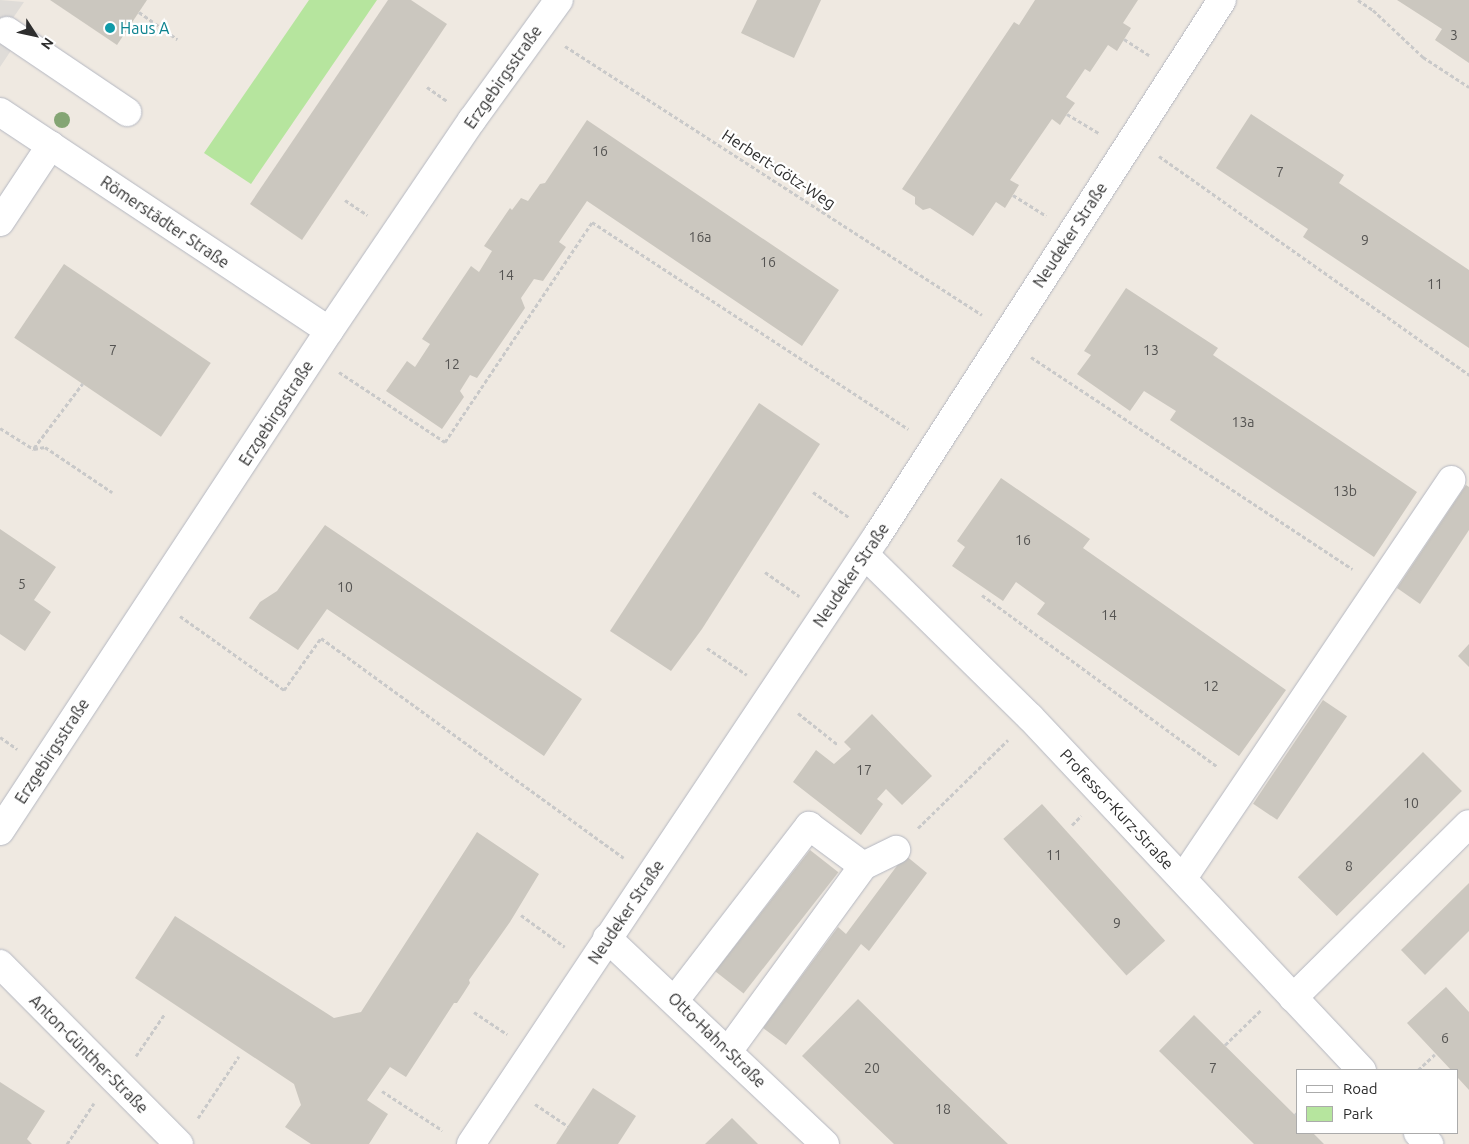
<!DOCTYPE html>
<html>
<head>
<meta charset="utf-8">
<style>
  body { margin:0 }
  #map { position:relative; width:1469px; height:1144px; overflow:hidden; background:#efe9e1; font-family:Ubuntu,sans-serif }
  div>[style] { position:absolute }
  .green>* { inset:0; background:#b6e59e }
  .plaza>* { inset:0; background:#dfdcd8 }
  .building>* { inset:0; background:#cbc7bf; transform-origin:0 0 }
  .path>* { height:3px; margin-top:-1.5px; transform-origin:0; background:repeating-linear-gradient(90deg,#c9c9c9 0 4px,transparent 0 6.5px) }
  .roads { filter:drop-shadow(0 0 1px #b4b7c1) drop-shadow(0 0 1px #b4b7c1) }
  .minor>* { height:28px; margin:-14px; padding:0 14px; transform-origin:14px; border-radius:14px; background:#fff }
  .trees>* { width:16px; height:16px; margin:-8px; border-radius:50%; background:#84a574 }
  .dots>* { width:14px; height:14px; translate:-50% -50%; box-sizing:border-box; border:2px solid #fff; border-radius:50% }
  span { translate:-50% -50%; white-space:nowrap; text-align:center; line-height:1.15; -webkit-text-stroke:4.5px #fff; paint-order:stroke }
  .number-label { font-size:14px; color:#555452 }
  .number-label span { -webkit-text-stroke-width:0 }
  .culture-label { font-size:16px; color:#0d838f }
  .left { translate:0 -50%; text-align:left }
  .street-label { font-size:16px; color:#2e2e2e }
  .legend { position:absolute; left:1296px; top:1069px; width:162px; height:65px; box-sizing:border-box; background:#fff; border:1px solid #ababab; margin:0; padding:6px 9px; list-style:none; font-size:15px; color:#2e2e2e }
  .legend li { display:flex; align-items:center; gap:10px; height:25px }
  .legend b { width:25px; border:1px solid #ababab }
  .north { position:absolute; left:10px; top:10px; width:50px; height:50px; -webkit-text-stroke:4px #fff; paint-order:stroke; rotate:125deg; font-size:14px; font-weight:700; line-height:20px; text-align:center; color:#2e2e2e }
  .north::after { content:''; display:block; margin:auto; width:18px; height:22px; background:#2e2e2e; clip-path:polygon(50% 0,100% 100%,50% 72%,0 100%) }
</style>
</head>
<body>
<div id="map">
  <div class="green">
    <div style="clip-path:polygon(309px 0,377px 0,251px 184px,204px 153px)"></div>
  </div>
  <div class="plaza">
    <div style="clip-path:polygon(0 0,24px 2px,11px 21px,12px 49px,0 67px)"></div>
  </div>
  <div class="building">
    <div style="clip-path:polygon(50px 0,147px 0,117px 45px)"></div>
    <div style="clip-path:polygon(388px 0,411px 0,447px 24px,302px 240px,250px 204px)"></div>
    <div style="clip-path:polygon(757px 0,821px 0,794px 58px,741px 33px)"></div>
    <div style="clip-path:polygon(1035px 0,1138px 0,1123px 23px,1131px 28px,1117px 51px,1108px 45px,1090px 72px,1085px 69px,1066px 97px,1075px 103px,1067px 114px,1060px 125px,1052px 119px,1010px 180px,1019px 185px,1005px 208px,996px 202px,973px 236px,930px 208px,923px 210px,915px 204px,915px 197px,902px 189px,1014px 22px,1019px 25px)"></div>
    <div style="clip-path:polygon(1397px 0,1469px 0,1469px 63px,1435px 40px,1442px 29px)"></div>
    <div style="clip-path:polygon(1251px 114px,1344px 175px,1339px 183px,1469px 270px,1469px 348px,1303px 237px,1308px 229px,1216px 168px)"></div>
    <div style="clip-path:polygon(587px 120px,839px 290px,802px 346px,587px 201px,559px 242px,566px 247px,543px 281px,534px 279px,521px 298px,525px 308px,477px 378px,470px 375px,460px 391px,464px 397px,442px 429px,386px 391px,407px 361px,415px 367px,430px 344px,422px 339px,471px 266px,479px 272px,492px 251px,484px 246px,510px 208px,512px 210px,521px 198px,528px 201px,540px 184px,545px 183px)"></div>
    <div style="left:64px;top:264px;width:177px;height:89px;rotate:34deg"></div>
    <div style="clip-path:polygon(1126px 288px,1218px 348px,1213px 355px,1417px 492px,1374px 557px,1170px 420px,1176px 411px,1144px 391px,1130px 411px,1077px 374px,1091px 355px,1084px 351px)"></div>
    <div style="clip-path:polygon(759px 403px,820px 444px,702px 629px,671px 671px,610px 631px)"></div>
    <div style="clip-path:polygon(1001px 478px,1090px 539px,1083px 548px,1286px 690px,1239px 756px,1037px 614px,1045px 603px,1016px 582px,1003px 601px,952px 566px,965px 547px,957px 541px)"></div>
    <div style="clip-path:polygon(1466px 485px,1469px 487px,1469px 530px,1420px 604px,1397px 588px)"></div>
    <div style="clip-path:polygon(325px 525px,582px 699px,544px 756px,327px 609px,298px 650px,249px 618px,260px 602px,277px 591px)"></div>
    <div style="clip-path:polygon(0 529px,56px 567px,34px 600px,51px 612px,25px 651px,0 634px)"></div>
    <div style="clip-path:polygon(1469px 644px,1469px 667px,1458px 656px)"></div>
    <div style="left:1323px;top:700px;width:29px;height:125px;rotate:34deg"></div>
    <div style="clip-path:polygon(872px 714px,932px 776px,902px 805px,886px 789px,877px 799px,883px 804px,861px 835px,793px 782px,816px 750px,834px 764px,851px 749px,844px 742px)"></div>
    <div style="left:1423px;top:752px;width:55px;height:177px;rotate:45deg"></div>
    <div style="left:1042px;top:804px;width:184px;height:52px;rotate:48deg"></div>
    <div style="clip-path:polygon(477px 832px,539px 874px,510px 922px,469px 980px,470px 983px,463px 994px,457px 1003px,454px 1003px,406px 1077px,390px 1067px,367px 1100px,388px 1114px,369px 1144px,311px 1144px,285px 1127px,301px 1105px,294px 1084px,135px 978px,175px 916px,334px 1018px,361px 1012px)"></div>
    <div style="left:810px;top:850px;width:36px;height:154px;rotate:38deg"></div>
    <div style="clip-path:polygon(905px 855px,927px 873px,869px 951px,861px 944px,786px 1045px,763px 1028px,838px 927px,846px 934px)"></div>
    <div style="clip-path:polygon(1469px 883px,1469px 931px,1425px 975px,1401px 950px)"></div>
    <div style="clip-path:polygon(1446px 987px,1469px 1012px,1469px 1090px,1458px 1078px,1458px 1070px,1451px 1070px,1407px 1023px)"></div>
    <div style="clip-path:polygon(858px 999px,942px 1081px,1008px 1144px,894px 1144px,802px 1056px)"></div>
    <div style="clip-path:polygon(1194px 1015px,1298px 1118px,1298px 1133px,1313px 1133px,1324px 1144px,1254px 1144px,1159px 1051px)"></div>
    <div style="clip-path:polygon(0 1082px,45px 1111px,27px 1139px,32px 1144px,0 1144px)"></div>
    <div style="clip-path:polygon(593px 1088px,636px 1116px,618px 1144px,556px 1144px)"></div>
    <div style="clip-path:polygon(732px 1118px,758px 1144px,705px 1144px)"></div>
  </div>
  <div class="path">
    <div style="left:1358px;top:0;width:18px;rotate:34deg"></div>
    <div style="left:1373px;top:10px;width:69px;rotate:43.2deg"></div>
    <div style="left:1423px;top:57px;width:55px;rotate:33.1deg"></div>
    <div style="left:139px;top:12px;width:47px;rotate:35.4deg"></div>
    <div style="left:1124px;top:39px;width:30px;rotate:33deg"></div>
    <div style="left:565px;top:46px;width:496px;rotate:32.8deg"></div>
    <div style="left:427px;top:87px;width:24px;rotate:35deg"></div>
    <div style="left:1067px;top:114px;width:37px;rotate:31deg"></div>
    <div style="left:1159px;top:156px;width:380px;rotate:35.2deg"></div>
    <div style="left:1013px;top:195px;width:39px;rotate:32deg"></div>
    <div style="left:345px;top:200px;width:27px;rotate:34deg"></div>
    <div style="left:1031px;top:357px;width:385px;rotate:33.4deg"></div>
    <div style="left:339px;top:372px;width:127px;rotate:33.4deg"></div>
    <div style="left:445px;top:442px;width:265px;rotate:-56.2deg"></div>
    <div style="left:592px;top:222px;width:378px;rotate:33.2deg"></div>
    <div style="left:0;top:428px;width:40px;rotate:32deg"></div>
    <div style="left:34px;top:449px;width:11px;rotate:-10deg"></div>
    <div style="left:45px;top:447px;width:81px;rotate:33.9deg"></div>
    <div style="left:34px;top:448px;width:81px;rotate:-53deg"></div>
    <div style="left:813px;top:492px;width:45px;rotate:35.1deg"></div>
    <div style="left:765px;top:572px;width:42px;rotate:35.2deg"></div>
    <div style="left:982px;top:595px;width:292px;rotate:36.1deg"></div>
    <div style="left:180px;top:616px;width:128px;rotate:35.4deg"></div>
    <div style="left:284px;top:690px;width:64px;rotate:-54.6deg"></div>
    <div style="left:321px;top:638px;width:374px;rotate:36deg"></div>
    <div style="left:707px;top:648px;width:48px;rotate:34deg"></div>
    <div style="left:798px;top:713px;width:50px;rotate:38.5deg"></div>
    <div style="left:0;top:737px;width:21px;rotate:35deg"></div>
    <div style="left:1072px;top:825px;width:13px;rotate:-45deg"></div>
    <div style="left:918px;top:828px;width:126px;rotate:-44.4deg"></div>
    <div style="left:521px;top:915px;width:54px;rotate:36deg"></div>
    <div style="left:474px;top:1012px;width:40px;rotate:34deg"></div>
    <div style="left:1225px;top:1045px;width:52px;rotate:-44.2deg"></div>
    <div style="left:136px;top:1056px;width:50px;rotate:-55.7deg"></div>
    <div style="left:1418px;top:1070px;width:23px;rotate:-43deg"></div>
    <div style="left:382px;top:1091px;width:72px;rotate:33deg"></div>
    <div style="left:535px;top:1104px;width:40px;rotate:34deg"></div>
    <div style="left:1295px;top:1115px;width:4px;rotate:-45deg"></div>
    <div style="left:198px;top:1118px;width:74px;rotate:-56.5deg"></div>
    <div style="left:67px;top:1144px;width:49px;rotate:-56.6deg"></div>
  </div>
  <div class="roads">
    <div class="minor">
      <div style="left:7px;top:31px;width:145px;rotate:34deg"></div>
      <div style="left:0;top:112px;width:395px;rotate:33.6deg"></div>
      <div style="left:0;top:222px;width:92px;rotate:-56.5deg"></div>
      <div style="left:865px;top:555px;width:231px;rotate:44.5deg"></div>
      <div style="left:1030px;top:717px;width:485px;rotate:46.8deg"></div>
      <div style="left:0;top:831px;width:599px;rotate:-56.66deg"></div>
      <div style="left:329px;top:331px;width:255px;rotate:-55.9deg"></div>
      <div style="left:472px;top:120px;width:148px;rotate:-54.1deg"></div>
      <div style="left:1183px;top:878px;width:480px;rotate:-56deg"></div>
      <div style="left:607px;top:938px;width:300px;rotate:43.4deg"></div>
      <div style="left:0;top:964px;width:254px;rotate:45.2deg"></div>
      <div style="left:1293px;top:998px;width:247px;rotate:-44.7deg"></div>
      <div style="left:675px;top:1000px;width:220px;rotate:-52.4deg"></div>
      <div style="left:809px;top:826px;width:67px;rotate:36.5deg"></div>
      <div style="left:729px;top:1050px;width:228px;rotate:-53.9deg"></div>
      <div style="left:863px;top:866px;width:37px;rotate:-26deg"></div>
      <div style="left:1418px;top:1133px;width:16px;rotate:45deg"></div>
      <div style="left:471px;top:1144px;width:731px;rotate:-56.27deg"></div>
      <div style="left:877px;top:536px;width:637px;rotate:-57.23deg"></div>
    </div>
  </div>
  <div class="trees">
    <div style="left:62px;top:120px"></div>
  </div>
  <div class="dots">
    <div style="left:110px;top:28px;background:#0f9aa8"></div>
  </div>
  <div class="number-label">
    <span style="left:1454px;top:35px">3</span>
    <span style="left:600px;top:151px">16</span>
    <span style="left:1280px;top:172px">7</span>
    <span style="left:700px;top:237px">16a</span>
    <span style="left:1365px;top:240px">9</span>
    <span style="left:768px;top:262px">16</span>
    <span style="left:506px;top:275px">14</span>
    <span style="left:1435px;top:284px">11</span>
    <span style="left:113px;top:350px">7</span>
    <span style="left:1151px;top:350px">13</span>
    <span style="left:452px;top:364px">12</span>
    <span style="left:1243px;top:422px">13a</span>
    <span style="left:1345px;top:491px">13b</span>
    <span style="left:1023px;top:540px">16</span>
    <span style="left:22px;top:584px">5</span>
    <span style="left:345px;top:587px">10</span>
    <span style="left:1109px;top:615px">14</span>
    <span style="left:1211px;top:686px">12</span>
    <span style="left:864px;top:770px">17</span>
    <span style="left:1411px;top:803px">10</span>
    <span style="left:1054px;top:855px">11</span>
    <span style="left:1349px;top:866px">8</span>
    <span style="left:1117px;top:923px">9</span>
    <span style="left:1445px;top:1038px">6</span>
    <span style="left:872px;top:1068px">20</span>
    <span style="left:1213px;top:1068px">7</span>
    <span style="left:943px;top:1109px">18</span>
  </div>
  <div class="culture-label">
    <span class="left" style="left:120px;top:28px">Haus A</span>
  </div>
  <div class="street-label">
    <span style="left:503px;top:77px;rotate:-55deg">Erzgebirgsstraße</span>
    <span style="left:779px;top:169px;rotate:33deg">Herbert-Götz-Weg</span>
    <span style="left:165px;top:222px;rotate:34deg">Römerstädter Straße</span>
    <span style="left:1070px;top:235px;rotate:-57deg">Neudeker Straße</span>
    <span style="left:276px;top:413px;rotate:-57deg">Erzgebirgsstraße</span>
    <span style="left:851px;top:575px;rotate:-56deg">Neudeker Straße</span>
    <span style="left:52px;top:751px;rotate:-57deg">Erzgebirgsstraße</span>
    <span style="left:1117px;top:809px;rotate:47deg">Professor-Kurz-Straße</span>
    <span style="left:626px;top:912px;rotate:-56deg">Neudeker Straße</span>
    <span style="left:717px;top:1040px;rotate:44deg">Otto-Hahn-Straße</span>
    <span style="left:89px;top:1054px;rotate:45deg">Anton-Günther-Straße</span>
  </div>
  <ul class="legend">
  <li><b style="height:6px;background:#fff"></b>Road</li>
  <li><b style="height:14px;background:#b6e59e"></b>Park</li>
  </ul>
  <div class="north">N</div>
</div>
</body>
</html>
